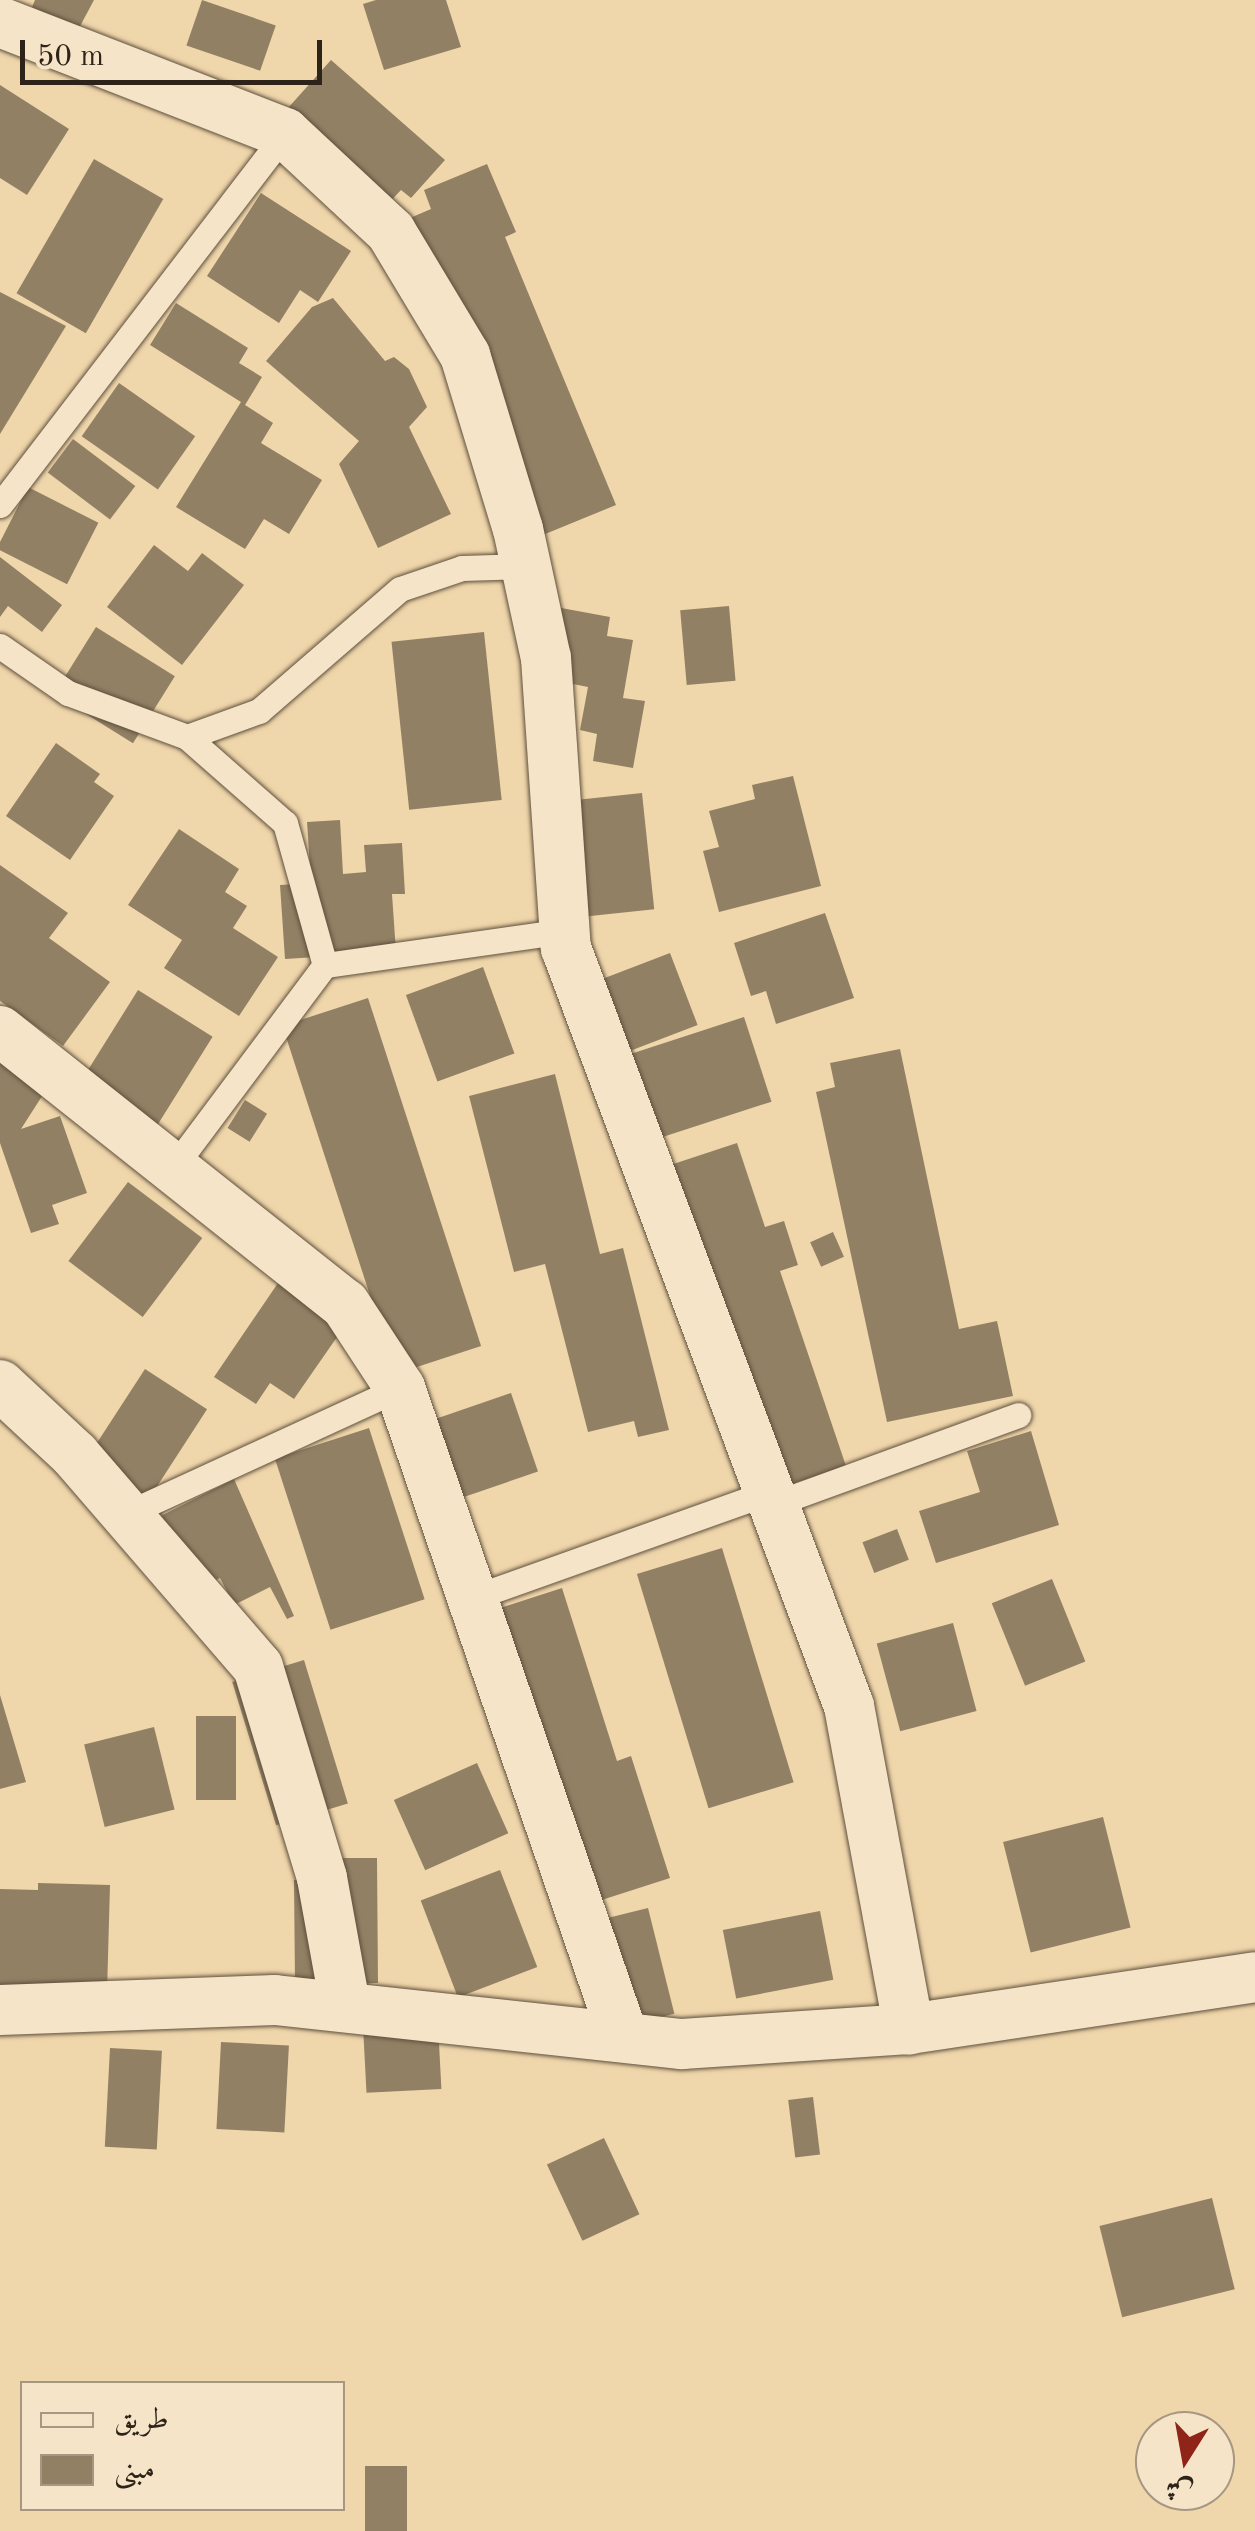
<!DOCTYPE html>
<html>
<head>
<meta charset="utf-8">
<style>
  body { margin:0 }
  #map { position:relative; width:1255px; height:2531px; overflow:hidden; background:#f0d6ab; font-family:"Old Standard TT",Amiri,serif }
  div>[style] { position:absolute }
  .building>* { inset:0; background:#928064; transform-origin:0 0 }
  .roads { filter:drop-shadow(0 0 2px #5e503d) drop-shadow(0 0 2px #5e503d) }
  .lane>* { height:25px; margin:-12.5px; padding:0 12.5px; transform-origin:12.5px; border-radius:12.5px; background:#f5e4c8 }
  .street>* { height:50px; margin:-25px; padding:0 25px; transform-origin:25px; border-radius:25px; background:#f5e4c8 }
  span { translate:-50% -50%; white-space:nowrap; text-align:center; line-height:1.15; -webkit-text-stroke:9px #f5e4c8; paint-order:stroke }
  .legend { position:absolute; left:20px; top:2381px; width:325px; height:130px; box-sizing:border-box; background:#f5e4c8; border:2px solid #a59782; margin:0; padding:12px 18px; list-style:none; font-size:30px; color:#2d2318 }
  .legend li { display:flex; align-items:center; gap:20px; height:50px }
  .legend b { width:50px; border:2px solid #a59782 }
  .north { position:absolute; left:1135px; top:2411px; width:100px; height:100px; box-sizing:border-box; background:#f5e4c8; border:2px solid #a59782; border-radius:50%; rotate:191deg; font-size:28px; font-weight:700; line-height:40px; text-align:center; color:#2d2318 }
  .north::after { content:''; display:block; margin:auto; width:35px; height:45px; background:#8f2418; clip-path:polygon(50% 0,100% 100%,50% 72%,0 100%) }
  .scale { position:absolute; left:20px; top:40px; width:302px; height:45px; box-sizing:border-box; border:5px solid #2d2318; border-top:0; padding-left:12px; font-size:30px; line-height:35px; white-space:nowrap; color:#2d2318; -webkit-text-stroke:8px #f5e4c8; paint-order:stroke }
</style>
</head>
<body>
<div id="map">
  <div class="building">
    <div style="clip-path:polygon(35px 0,94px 0,78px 30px,32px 7px)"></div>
    <div style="left:202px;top:0;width:78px;height:48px;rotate:19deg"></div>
    <div style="clip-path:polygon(376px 0,446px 0,461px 47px,384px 70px,363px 4px)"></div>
    <div style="clip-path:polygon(331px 60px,445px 160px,411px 198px,401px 190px,383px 209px,279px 118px)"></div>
    <div style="clip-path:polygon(0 85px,69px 129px,27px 195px,0 178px)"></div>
    <div style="left:94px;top:159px;width:80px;height:155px;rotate:30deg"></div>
    <div style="clip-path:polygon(487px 164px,516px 232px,505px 237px,616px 505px,533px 539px,403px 221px,431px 209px,424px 190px)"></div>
    <div style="clip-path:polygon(261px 193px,351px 251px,318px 302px,300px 290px,279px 323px,207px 276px)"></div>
    <div style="clip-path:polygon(0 292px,66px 326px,0 434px)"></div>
    <div style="clip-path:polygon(333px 298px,385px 361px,394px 357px,409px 369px,427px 407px,409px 427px,451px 514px,378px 548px,339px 464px,359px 441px,266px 361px,312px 307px)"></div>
    <div style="clip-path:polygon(176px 303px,248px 348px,239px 363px,262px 377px,245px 405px,273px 423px,261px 443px,322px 480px,289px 534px,264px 519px,245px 549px,176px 507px,241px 402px,150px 345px)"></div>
    <div style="left:119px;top:383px;width:93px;height:65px;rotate:35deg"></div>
    <div style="left:73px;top:439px;width:78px;height:42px;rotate:37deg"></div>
    <div style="left:28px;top:487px;width:79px;height:69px;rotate:27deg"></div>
    <div style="clip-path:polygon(154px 545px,188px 571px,202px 553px,244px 585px,182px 665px,107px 607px)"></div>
    <div style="clip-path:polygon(0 557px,62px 605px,42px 632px,8px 606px,0 617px)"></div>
    <div style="left:729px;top:606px;width:75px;height:49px;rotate:85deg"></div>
    <div style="clip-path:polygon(556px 607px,610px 617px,607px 636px,633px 640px,623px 698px,645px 701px,633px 768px,593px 761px,597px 734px,580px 730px,588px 687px,543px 678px)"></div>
    <div style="left:96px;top:627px;width:93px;height:79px;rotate:32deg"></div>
    <div style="left:484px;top:632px;width:169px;height:93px;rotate:84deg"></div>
    <div style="clip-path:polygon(56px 743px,100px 774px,94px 782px,114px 796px,70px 860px,6px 816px)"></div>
    <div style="clip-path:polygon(793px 776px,821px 886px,719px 912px,703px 851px,719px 847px,709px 811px,755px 799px,752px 785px)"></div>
    <div style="left:642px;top:793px;width:117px;height:88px;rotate:84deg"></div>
    <div style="clip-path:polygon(340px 820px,343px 874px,366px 872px,364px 845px,402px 843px,405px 894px,392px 894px,396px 952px,285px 959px,280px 885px,311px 883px,307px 822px)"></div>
    <div style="clip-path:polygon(179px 829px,239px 869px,225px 892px,247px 906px,233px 928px,278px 957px,239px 1016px,164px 968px,182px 940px,128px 905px)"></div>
    <div style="clip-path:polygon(0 865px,68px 913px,49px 938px,110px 982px,63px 1046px,0 1001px)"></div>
    <div style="clip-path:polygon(825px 913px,854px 998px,776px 1024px,766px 991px,751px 996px,734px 943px)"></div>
    <div style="left:670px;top:953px;width:77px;height:88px;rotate:69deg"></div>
    <div style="left:483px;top:967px;width:92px;height:82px;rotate:70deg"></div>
    <div style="left:138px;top:990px;width:88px;height:110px;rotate:32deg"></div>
    <div style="left:368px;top:998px;width:366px;height:90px;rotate:72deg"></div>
    <div style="left:744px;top:1017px;width:89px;height:125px;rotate:72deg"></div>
    <div style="clip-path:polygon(900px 1049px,959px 1329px,997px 1321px,1013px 1396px,887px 1422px,816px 1092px,835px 1087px,830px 1063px)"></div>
    <div style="clip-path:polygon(0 1052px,53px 1079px,21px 1129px,60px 1116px,87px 1193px,52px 1205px,59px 1224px,31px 1233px,0 1143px)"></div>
    <div style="clip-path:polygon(555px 1074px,600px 1254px,623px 1248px,669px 1430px,638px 1437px,634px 1421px,588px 1432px,545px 1264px,514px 1272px,469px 1096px)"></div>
    <div style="left:245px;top:1100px;width:26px;height:33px;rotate:32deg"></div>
    <div style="clip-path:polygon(737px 1143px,765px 1227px,784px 1221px,798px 1265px,780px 1271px,846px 1466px,750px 1498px,643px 1174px)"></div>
    <div style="left:128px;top:1182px;width:93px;height:99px;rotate:37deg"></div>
    <div style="left:833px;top:1232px;width:27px;height:25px;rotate:66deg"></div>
    <div style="clip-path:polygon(278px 1283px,344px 1327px,294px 1399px,270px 1383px,256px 1404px,214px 1377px)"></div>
    <div style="left:145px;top:1369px;width:74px;height:117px;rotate:33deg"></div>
    <div style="left:511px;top:1393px;width:83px;height:90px;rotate:71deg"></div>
    <div style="left:369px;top:1428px;width:180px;height:99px;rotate:72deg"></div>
    <div style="clip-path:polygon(1031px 1431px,1059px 1525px,936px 1563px,919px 1511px,980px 1492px,967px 1451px)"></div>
    <div style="clip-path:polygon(234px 1479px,294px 1616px,287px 1619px,270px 1587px,234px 1605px,220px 1578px,180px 1598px,143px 1525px)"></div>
    <div style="left:897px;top:1529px;width:33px;height:37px;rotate:69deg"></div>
    <div style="left:722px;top:1548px;width:245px;height:89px;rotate:73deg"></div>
    <div style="left:1052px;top:1579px;width:89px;height:65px;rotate:68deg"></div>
    <div style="clip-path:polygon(562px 1588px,617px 1761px,631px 1756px,670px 1878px,583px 1906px,488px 1612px)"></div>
    <div style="left:953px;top:1623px;width:91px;height:79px;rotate:75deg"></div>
    <div style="left:304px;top:1660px;width:150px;height:75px;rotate:73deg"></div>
    <div style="clip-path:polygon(0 1695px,26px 1782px,0 1789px)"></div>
    <div style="left:196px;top:1716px;width:40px;height:84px"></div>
    <div style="left:154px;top:1727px;width:85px;height:72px;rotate:76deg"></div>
    <div style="left:477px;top:1763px;width:77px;height:91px;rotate:66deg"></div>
    <div style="left:1103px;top:1817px;width:114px;height:103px;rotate:76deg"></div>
    <div style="clip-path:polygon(328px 1858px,377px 1858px,378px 1983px,295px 1984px,294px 1880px,328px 1880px)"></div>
    <div style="left:500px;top:1870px;width:104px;height:85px;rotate:69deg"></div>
    <div style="clip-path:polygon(38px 1883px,110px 1885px,107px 1993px,0 1990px,0 1889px,38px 1890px)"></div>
    <div style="left:648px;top:1908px;width:109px;height:49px;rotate:76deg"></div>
    <div style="left:820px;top:1911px;width:70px;height:99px;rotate:79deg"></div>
    <div style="left:438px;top:2024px;width:65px;height:75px;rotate:87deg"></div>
    <div style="left:221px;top:2042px;width:68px;height:87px;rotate:3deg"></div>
    <div style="left:110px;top:2048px;width:52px;height:99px;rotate:3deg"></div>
    <div style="left:813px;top:2097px;width:58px;height:25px;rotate:83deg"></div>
    <div style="left:604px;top:2138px;width:84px;height:63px;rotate:65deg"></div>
    <div style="left:1212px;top:2198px;width:94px;height:116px;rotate:76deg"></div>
    <div style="left:365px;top:2466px;width:42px;height:65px"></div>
  </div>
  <div class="roads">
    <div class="lane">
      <div style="left:0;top:505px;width:469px;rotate:-52.5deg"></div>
      <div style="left:0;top:646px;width:83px;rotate:34.7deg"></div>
      <div style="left:68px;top:693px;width:127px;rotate:20.3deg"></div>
      <div style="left:187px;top:737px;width:77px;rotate:-19.9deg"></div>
      <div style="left:259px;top:711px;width:186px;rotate:-40.9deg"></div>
      <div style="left:400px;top:589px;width:65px;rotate:-18.7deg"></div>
      <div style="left:462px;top:568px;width:64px;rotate:-1.8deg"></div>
      <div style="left:187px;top:737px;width:130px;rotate:41.3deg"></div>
      <div style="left:285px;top:823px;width:148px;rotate:74.3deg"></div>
      <div style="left:173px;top:1168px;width:254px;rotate:-53.2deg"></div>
      <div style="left:325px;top:965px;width:241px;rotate:-8.1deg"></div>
      <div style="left:774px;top:1504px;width:260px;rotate:-20deg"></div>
      <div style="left:126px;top:1514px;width:302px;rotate:-24.7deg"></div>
      <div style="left:472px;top:1598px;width:315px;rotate:-19.6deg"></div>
    </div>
    <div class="street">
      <div style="left:0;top:22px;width:306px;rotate:21.3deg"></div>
      <div style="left:285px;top:133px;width:145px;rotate:43deg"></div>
      <div style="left:391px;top:232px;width:144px;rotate:59deg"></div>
      <div style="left:465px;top:355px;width:182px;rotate:73.1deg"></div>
      <div style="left:518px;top:529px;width:132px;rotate:77.8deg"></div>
      <div style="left:546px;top:658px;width:291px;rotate:86.1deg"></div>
      <div style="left:566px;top:948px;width:809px;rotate:69.53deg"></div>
      <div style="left:849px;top:1706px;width:329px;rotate:79.5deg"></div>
      <div style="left:0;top:1031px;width:440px;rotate:38.4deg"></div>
      <div style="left:345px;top:1304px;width:100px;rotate:56.8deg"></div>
      <div style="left:400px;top:1388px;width:685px;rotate:71.01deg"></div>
      <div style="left:0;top:1385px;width:103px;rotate:43deg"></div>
      <div style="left:75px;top:1455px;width:280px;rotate:49.2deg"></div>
      <div style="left:258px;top:1667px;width:220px;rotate:73.1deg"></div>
      <div style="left:322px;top:1878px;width:129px;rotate:79.7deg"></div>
      <div style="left:0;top:2010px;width:275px;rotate:-2.1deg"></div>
      <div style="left:275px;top:2000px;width:409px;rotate:6.2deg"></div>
      <div style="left:682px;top:2044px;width:227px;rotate:-3.8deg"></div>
      <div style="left:909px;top:2029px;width:350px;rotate:-8.5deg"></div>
    </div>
  </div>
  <ul class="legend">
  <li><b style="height:12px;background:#f5e4c8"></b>طريق</li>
  <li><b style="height:28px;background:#928064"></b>مبنى</li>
  </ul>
  <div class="north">ش</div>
  <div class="scale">50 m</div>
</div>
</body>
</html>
